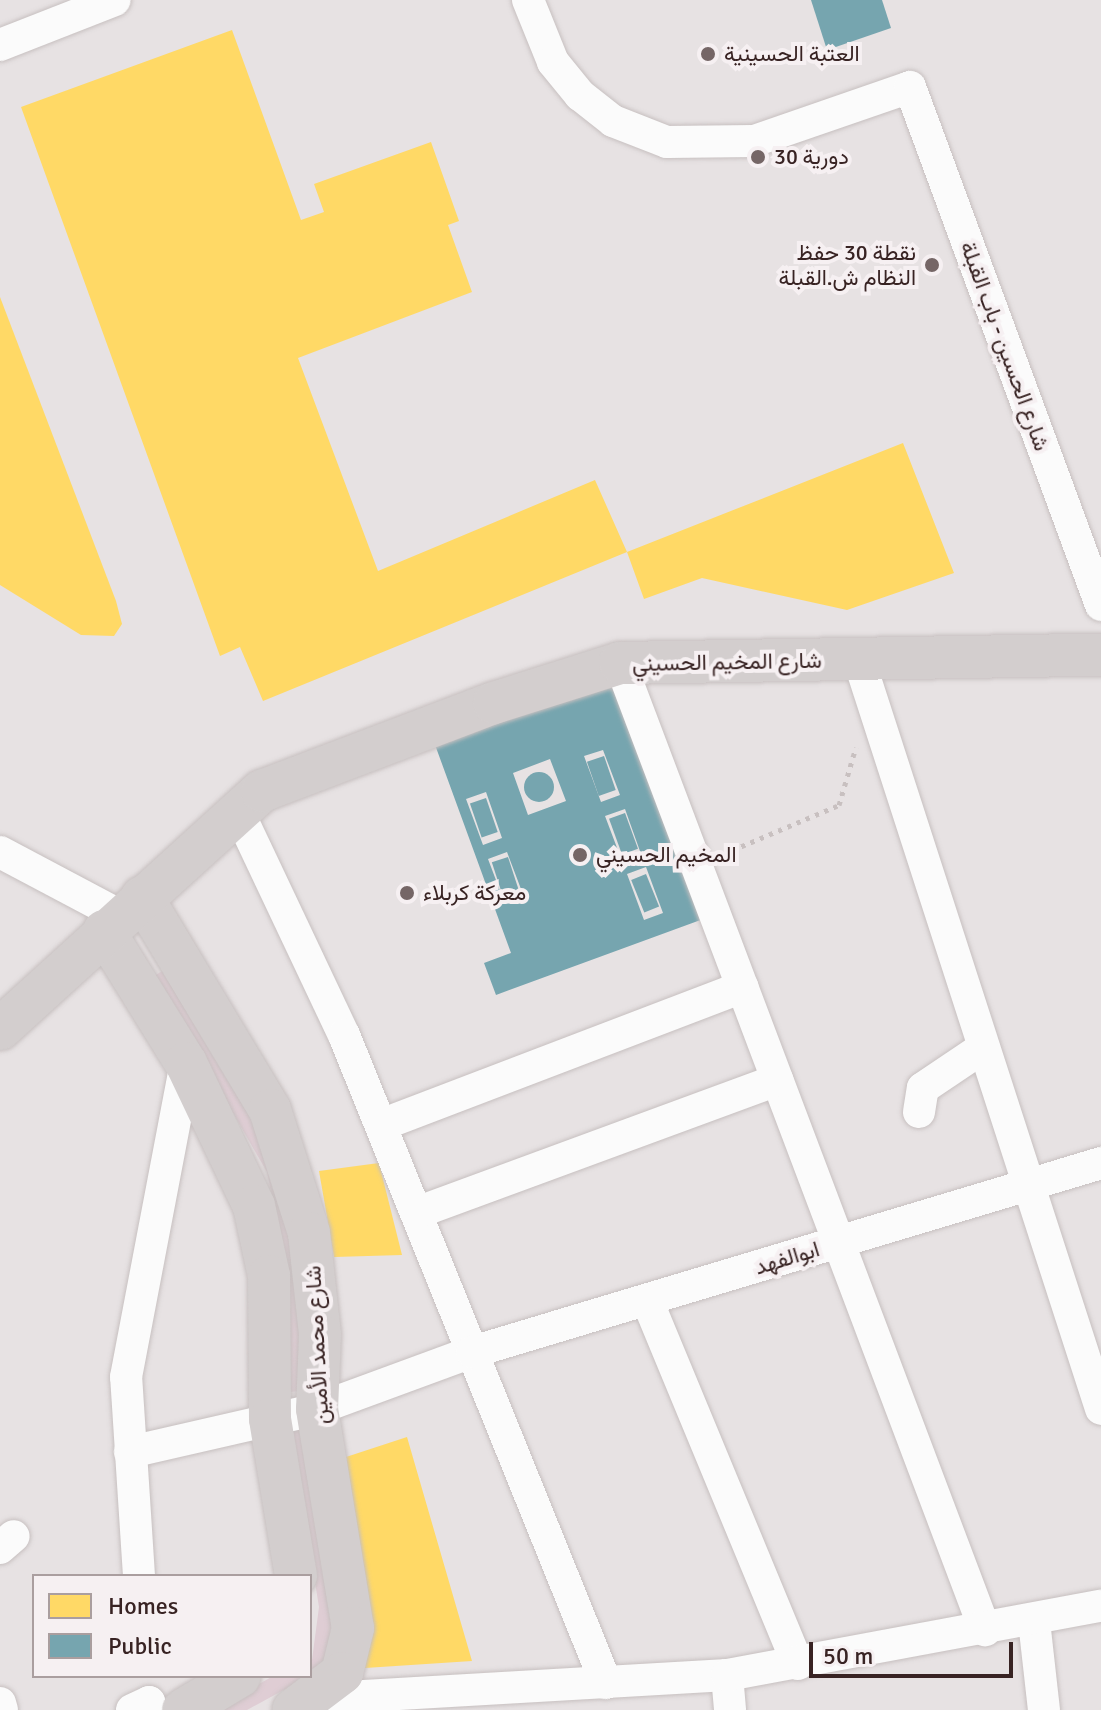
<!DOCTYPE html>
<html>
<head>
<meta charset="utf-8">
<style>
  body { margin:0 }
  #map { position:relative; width:1101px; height:1710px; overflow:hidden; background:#e7e2e3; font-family:Signika,Vazirmatn,sans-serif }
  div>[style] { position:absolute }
  .green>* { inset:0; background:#dfcdd4 }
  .homes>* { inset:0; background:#ffd966 }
  .public>* { inset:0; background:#76a5af; transform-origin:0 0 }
  .round { border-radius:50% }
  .path>* { height:5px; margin-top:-2.5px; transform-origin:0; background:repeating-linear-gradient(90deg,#c8c0c0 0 4px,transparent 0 10px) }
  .roads { filter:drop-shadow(0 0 2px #c7c0c0) drop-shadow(0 0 2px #c7c0c0) }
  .minor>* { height:32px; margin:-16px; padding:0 16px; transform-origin:16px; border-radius:16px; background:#fbfbfb }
  .major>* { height:42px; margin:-21px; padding:0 21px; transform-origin:21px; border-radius:21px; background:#d3cece }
  .dots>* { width:22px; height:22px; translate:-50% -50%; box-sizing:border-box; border:4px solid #f6f0f2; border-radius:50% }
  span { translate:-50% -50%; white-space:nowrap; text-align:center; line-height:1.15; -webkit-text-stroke:8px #f6f0f2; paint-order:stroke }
  .poi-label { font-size:22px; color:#382323 }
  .left { translate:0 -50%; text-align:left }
  .right { translate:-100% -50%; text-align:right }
  .street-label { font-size:22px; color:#382323 }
  .legend { position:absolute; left:32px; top:1574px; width:280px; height:104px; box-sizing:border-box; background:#f6f0f2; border:2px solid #aa9e9f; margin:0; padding:10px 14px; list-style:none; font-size:24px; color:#382323 }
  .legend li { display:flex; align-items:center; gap:16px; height:40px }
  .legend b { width:40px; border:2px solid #aa9e9f }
  .scale { position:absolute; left:809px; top:1642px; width:204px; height:36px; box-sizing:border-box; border:4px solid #382323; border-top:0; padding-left:10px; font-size:24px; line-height:28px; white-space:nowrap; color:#382323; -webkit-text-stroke:6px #f6f0f2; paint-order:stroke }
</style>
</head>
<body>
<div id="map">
  <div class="green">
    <div style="clip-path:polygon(166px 969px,215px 1046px,289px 1197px,306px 1390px,291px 1392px,289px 1276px,267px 1172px,154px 976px)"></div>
    <div style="clip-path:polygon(305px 1425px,333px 1597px,332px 1654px,310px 1675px,319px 1607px,290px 1427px)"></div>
    <div style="clip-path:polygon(273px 1676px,309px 1676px,247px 1710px,214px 1710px)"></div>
  </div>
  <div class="homes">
    <div style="clip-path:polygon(232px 30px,301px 220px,324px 212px,314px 184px,431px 142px,459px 221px,448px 225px,472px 292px,298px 358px,378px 571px,595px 480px,627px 552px,263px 701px,240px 647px,220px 656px,21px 107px)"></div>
    <div style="clip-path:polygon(0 297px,116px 601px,122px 624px,114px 636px,81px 635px,0 585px)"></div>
    <div style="clip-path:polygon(903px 443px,954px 573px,847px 610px,702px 578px,644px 599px,627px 552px)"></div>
    <div style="clip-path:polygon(379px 1163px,402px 1255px,334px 1257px,319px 1171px)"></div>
    <div style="clip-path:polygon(407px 1437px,472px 1661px,365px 1668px,371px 1626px,346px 1457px)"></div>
  </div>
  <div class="public">
    <div style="clip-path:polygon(811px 0,882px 0,891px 28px,827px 50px)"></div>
    <div style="clip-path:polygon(evenodd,611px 673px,706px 918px,496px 995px,484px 963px,511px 953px,434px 742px,611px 673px,603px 750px,620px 795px,601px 802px,584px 756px,603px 750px,611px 673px,550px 759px,566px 801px,528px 815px,513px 773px,550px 759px,611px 673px,486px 792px,502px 838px,483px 845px,466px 799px,486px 792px,611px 673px,625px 809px,641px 854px,622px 861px,605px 816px,625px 809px,611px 673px,507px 852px,524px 897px,505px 904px,488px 859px,507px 852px,611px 673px,646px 867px,663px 913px,644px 920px,627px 874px,646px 867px)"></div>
    <div style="left:604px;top:756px;width:36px;height:18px;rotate:71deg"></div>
    <div class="round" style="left:524px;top:772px;width:30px;height:30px"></div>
    <div style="left:486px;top:798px;width:36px;height:17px;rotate:71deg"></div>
    <div style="left:625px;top:813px;width:38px;height:17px;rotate:70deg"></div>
    <div style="left:508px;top:857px;width:36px;height:17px;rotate:72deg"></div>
    <div style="left:646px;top:874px;width:35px;height:16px;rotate:68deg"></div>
  </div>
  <div class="path">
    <div style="left:723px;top:854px;width:126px;rotate:-22.9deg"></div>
    <div style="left:839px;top:805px;width:60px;rotate:-73.7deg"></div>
  </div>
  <div class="roads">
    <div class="minor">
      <div style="left:528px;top:0;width:67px;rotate:68deg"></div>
      <div style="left:553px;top:62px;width:43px;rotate:50.7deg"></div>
      <div style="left:580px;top:95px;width:42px;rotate:38.2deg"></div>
      <div style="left:613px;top:121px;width:58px;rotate:21.3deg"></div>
      <div style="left:667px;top:142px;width:87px;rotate:-0.7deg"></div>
      <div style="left:754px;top:141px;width:165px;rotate:-19.1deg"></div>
      <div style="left:910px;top:87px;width:552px;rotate:69.76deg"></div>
      <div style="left:0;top:45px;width:123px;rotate:-21.4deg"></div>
      <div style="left:859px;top:660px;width:787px;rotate:72.09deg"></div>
      <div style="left:620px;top:663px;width:1034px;rotate:69.32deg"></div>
      <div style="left:237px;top:809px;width:250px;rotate:64.7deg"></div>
      <div style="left:344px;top:1035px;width:699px;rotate:67.99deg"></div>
      <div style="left:0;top:852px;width:137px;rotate:27.9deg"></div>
      <div style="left:919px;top:1112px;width:24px;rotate:-81deg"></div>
      <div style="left:923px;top:1088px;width:73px;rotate:-33.9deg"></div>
      <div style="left:381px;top:1125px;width:387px;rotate:-20.9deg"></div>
      <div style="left:416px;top:1213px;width:385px;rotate:-20.2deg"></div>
      <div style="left:647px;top:1300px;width:394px;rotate:67.5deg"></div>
      <div style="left:130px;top:1452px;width:192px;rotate:-12.9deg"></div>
      <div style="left:317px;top:1409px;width:165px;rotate:-20.2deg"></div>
      <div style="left:472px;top:1352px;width:657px;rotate:-16.72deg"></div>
      <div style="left:0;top:1548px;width:18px;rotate:-41deg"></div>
      <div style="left:139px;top:1576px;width:199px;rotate:-93.7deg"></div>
      <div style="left:126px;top:1377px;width:320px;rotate:-79.2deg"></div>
      <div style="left:1034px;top:1621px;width:90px;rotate:83.6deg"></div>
      <div style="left:727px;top:1675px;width:35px;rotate:85deg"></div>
      <div style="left:0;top:1703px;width:7px;rotate:74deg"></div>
      <div style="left:314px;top:1707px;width:8px;rotate:-104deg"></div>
      <div style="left:312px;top:1699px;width:416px;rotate:-3.3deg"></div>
      <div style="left:727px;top:1675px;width:380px;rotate:-10.5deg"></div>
      <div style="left:132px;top:1710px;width:19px;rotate:-25deg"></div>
      <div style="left:149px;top:1702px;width:8px;rotate:90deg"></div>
    </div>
    <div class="major">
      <div style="left:142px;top:897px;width:249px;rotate:59deg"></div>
      <div style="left:270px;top:1110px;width:129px;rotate:72.4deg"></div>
      <div style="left:309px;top:1233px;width:103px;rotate:83.8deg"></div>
      <div style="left:320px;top:1335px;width:74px;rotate:92.3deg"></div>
      <div style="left:317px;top:1409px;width:222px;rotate:80.7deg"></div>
      <div style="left:353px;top:1628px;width:46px;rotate:103.7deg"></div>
      <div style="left:342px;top:1673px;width:61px;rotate:142.9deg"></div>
      <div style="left:104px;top:931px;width:155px;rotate:58.2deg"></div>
      <div style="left:186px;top:1063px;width:158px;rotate:64.6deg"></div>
      <div style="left:254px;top:1206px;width:72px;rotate:77.9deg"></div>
      <div style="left:269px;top:1276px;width:143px;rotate:89.6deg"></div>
      <div style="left:270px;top:1419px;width:159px;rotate:80.6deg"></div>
      <div style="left:0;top:1029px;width:354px;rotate:-42.3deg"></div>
      <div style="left:262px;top:791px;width:248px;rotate:-20.8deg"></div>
      <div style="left:494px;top:703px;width:132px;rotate:-17.6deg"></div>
      <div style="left:620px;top:663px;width:481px;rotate:-1deg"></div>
      <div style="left:183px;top:1710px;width:66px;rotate:-30.8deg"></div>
    </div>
  </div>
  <div class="dots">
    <div style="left:708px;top:54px;background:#756666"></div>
    <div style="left:758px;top:157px;background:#756666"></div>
    <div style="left:932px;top:265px;background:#756666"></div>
    <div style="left:580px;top:855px;background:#756666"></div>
    <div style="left:407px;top:893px;background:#756666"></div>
  </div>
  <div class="poi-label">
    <span class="left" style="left:724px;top:54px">العتبة الحسينية</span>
    <span class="left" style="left:774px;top:157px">دورية 30</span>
    <span class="right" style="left:916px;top:265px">نقطة 30 حفظ<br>النظام ش.القبلة</span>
    <span class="left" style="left:596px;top:855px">المخيم الحسيني</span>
    <span class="left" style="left:423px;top:893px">معركة كربلاء</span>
  </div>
  <div class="street-label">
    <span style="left:1005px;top:346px;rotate:70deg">شارع الحسين - باب القبلة</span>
    <span style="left:727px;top:662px;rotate:-1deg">شارع المخيم الحسيني</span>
    <span style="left:787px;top:1258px;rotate:-17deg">ابوالفهد</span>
    <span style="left:317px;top:1345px;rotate:-93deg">شارع محمد الأمين</span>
  </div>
  <ul class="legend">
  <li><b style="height:22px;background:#ffd966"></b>Homes</li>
  <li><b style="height:22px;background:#76a5af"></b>Public</li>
  </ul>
  <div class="scale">50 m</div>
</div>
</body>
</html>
